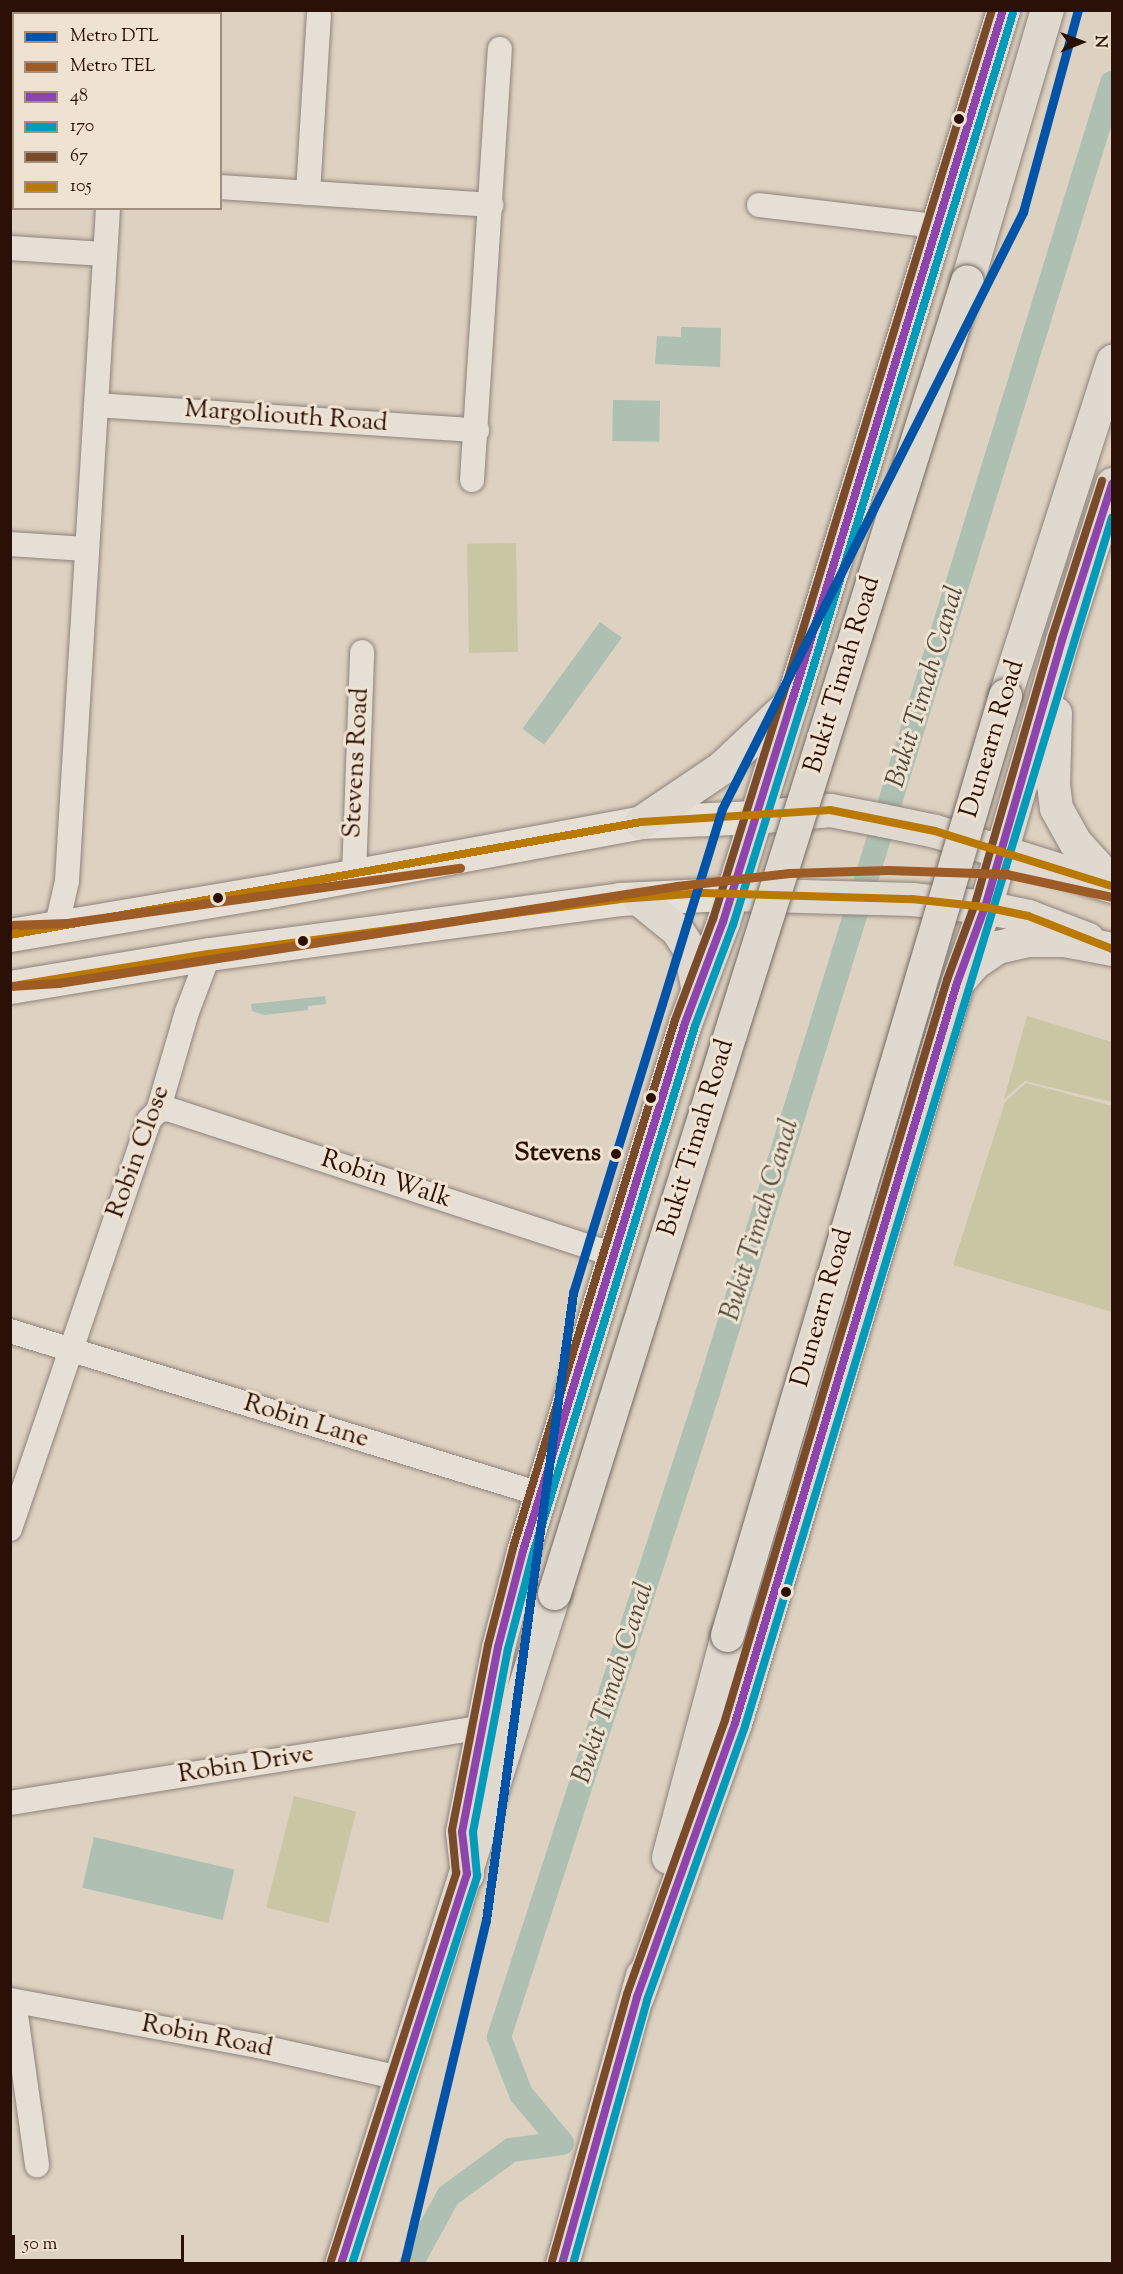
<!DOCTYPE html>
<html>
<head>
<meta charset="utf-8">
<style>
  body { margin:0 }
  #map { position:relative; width:1123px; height:2274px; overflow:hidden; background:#ddd1c1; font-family:"Sorts Mill Goudy",serif }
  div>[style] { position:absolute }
  .green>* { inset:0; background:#cac5a3; transform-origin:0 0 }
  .water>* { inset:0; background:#adc0b1; transform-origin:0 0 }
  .canal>* { height:24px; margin:-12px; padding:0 12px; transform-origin:12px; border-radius:12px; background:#adc0b1 }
  .roads { filter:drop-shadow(0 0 2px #8e837a) drop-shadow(0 0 2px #8e837a) }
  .street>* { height:24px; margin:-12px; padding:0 12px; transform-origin:12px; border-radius:12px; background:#e5dfd6 }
  .secondary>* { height:33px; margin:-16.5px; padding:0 16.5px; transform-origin:16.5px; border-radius:16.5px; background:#e5dfd6 }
  .primary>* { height:33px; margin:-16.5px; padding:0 16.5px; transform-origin:16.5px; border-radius:16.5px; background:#e0d9d0 }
  .highway>* { height:33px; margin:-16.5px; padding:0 16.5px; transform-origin:16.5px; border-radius:16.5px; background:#e0d9d0 }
  .bridges { filter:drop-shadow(0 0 2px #746a61) drop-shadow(0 0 2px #746a61) }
  .highway-bridge>* { height:33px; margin:-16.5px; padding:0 16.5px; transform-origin:16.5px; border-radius:16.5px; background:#e0d9d0 }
  .bus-1>* { height:8px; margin:-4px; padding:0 4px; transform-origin:4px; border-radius:4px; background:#8e44ad }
  .bus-2>* { height:8px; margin:-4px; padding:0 4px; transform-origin:4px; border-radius:4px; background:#049aba }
  .bus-3>* { height:8px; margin:-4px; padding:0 4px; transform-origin:4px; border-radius:4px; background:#7a4b2a }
  .bus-4>* { height:8px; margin:-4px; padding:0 4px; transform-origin:4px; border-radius:4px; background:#ba7902 }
  .metro-1>* { height:9px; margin:-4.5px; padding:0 4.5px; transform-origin:4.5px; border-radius:4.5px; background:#0354a6 }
  .metro-2>* { height:9px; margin:-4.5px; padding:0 4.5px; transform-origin:4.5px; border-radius:4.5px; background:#9d5b25 }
  .dots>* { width:16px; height:16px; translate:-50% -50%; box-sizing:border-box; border:3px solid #f0e2d0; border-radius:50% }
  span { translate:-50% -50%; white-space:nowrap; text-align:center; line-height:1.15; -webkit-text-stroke:6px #f0e2d0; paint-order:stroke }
  .street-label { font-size:26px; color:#2a1006 }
  .stop-label { font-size:26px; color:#2a1006; font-weight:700 }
  .right { translate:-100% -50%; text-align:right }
  .water-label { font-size:27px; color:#504b3f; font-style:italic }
  .frame { position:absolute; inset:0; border:12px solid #2a1006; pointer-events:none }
  .legend { position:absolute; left:12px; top:12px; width:210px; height:198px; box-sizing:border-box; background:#f0e2d0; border:2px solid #a18e7f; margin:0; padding:8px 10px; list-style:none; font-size:18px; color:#2a1006 }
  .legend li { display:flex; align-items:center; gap:12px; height:30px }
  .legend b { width:30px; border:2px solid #a18e7f }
  .north { position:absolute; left:1051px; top:12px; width:60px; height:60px; -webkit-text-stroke:4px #f0e2d0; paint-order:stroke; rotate:89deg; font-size:16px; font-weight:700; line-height:24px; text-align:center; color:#2a1006 }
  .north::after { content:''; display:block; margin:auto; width:21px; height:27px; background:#2a1006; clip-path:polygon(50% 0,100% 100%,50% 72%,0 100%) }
  .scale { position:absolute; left:12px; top:2235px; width:172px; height:27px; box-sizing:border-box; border:3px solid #2a1006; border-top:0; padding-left:8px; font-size:18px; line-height:21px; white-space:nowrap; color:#2a1006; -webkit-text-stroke:4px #f0e2d0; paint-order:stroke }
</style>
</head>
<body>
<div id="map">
  <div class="green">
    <div style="left:516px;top:543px;width:109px;height:49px;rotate:89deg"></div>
    <div style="clip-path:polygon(1027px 1016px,1112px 1042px,1112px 1102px,1025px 1081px,1004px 1099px)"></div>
    <div style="clip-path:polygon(1026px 1083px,1112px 1106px,1112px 1312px,953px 1265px,1005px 1102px)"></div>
    <div style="left:294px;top:1796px;width:64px;height:115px;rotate:14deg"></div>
  </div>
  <div class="water">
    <div style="clip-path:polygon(681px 327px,721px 328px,720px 367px,655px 364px,657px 336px,681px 337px)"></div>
    <div style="left:613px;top:400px;width:47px;height:41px;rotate:1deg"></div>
    <div style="left:600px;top:622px;width:27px;height:132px;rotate:36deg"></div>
    <div style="clip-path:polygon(325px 996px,326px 1004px,308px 1006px,308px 1010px,264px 1015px,252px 1011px,251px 1004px)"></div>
    <div style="left:94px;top:1837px;width:144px;height:52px;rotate:13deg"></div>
  </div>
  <div class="canal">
    <div style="left:562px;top:2143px;width:64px;rotate:-129.9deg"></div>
    <div style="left:521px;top:2094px;width:61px;rotate:-111.1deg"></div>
    <div style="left:499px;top:2037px;width:678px;rotate:-72.05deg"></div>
    <div style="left:708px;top:1392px;width:1370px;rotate:-72.85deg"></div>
    <div style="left:411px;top:2264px;width:77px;rotate:-61.4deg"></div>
    <div style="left:448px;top:2196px;width:78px;rotate:-36.1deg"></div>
    <div style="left:511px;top:2150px;width:51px;rotate:-7.8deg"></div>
  </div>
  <div class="roads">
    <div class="street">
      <div style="left:120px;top:14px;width:4px;rotate:-90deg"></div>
      <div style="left:220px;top:187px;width:272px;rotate:3.8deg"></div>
      <div style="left:308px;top:193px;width:178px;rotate:-86.5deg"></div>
      <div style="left:759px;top:205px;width:177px;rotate:6.8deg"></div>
      <div style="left:10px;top:248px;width:94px;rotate:3.7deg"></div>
      <div style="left:96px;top:405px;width:382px;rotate:3.8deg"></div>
      <div style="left:472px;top:480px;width:432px;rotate:-86.3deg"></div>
      <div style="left:10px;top:544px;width:75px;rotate:3.8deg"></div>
      <div style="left:354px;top:875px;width:223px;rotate:-87.9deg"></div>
      <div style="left:57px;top:925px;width:45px;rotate:-77.2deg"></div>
      <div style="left:67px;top:881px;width:674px;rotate:-86.51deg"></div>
      <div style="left:158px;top:1111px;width:10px;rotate:-11deg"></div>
      <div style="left:168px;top:1109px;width:458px;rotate:18.1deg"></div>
      <div style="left:603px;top:1251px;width:12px;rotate:35deg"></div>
      <div style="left:10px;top:1331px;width:554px;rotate:17.1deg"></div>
      <div style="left:10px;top:1529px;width:432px;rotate:-71.2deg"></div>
      <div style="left:149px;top:1120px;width:13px;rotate:-45deg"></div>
      <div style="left:158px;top:1111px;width:103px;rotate:-73.7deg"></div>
      <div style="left:187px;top:1012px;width:62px;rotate:-69.2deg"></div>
      <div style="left:10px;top:1803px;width:478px;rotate:-9.1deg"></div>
      <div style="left:10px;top:2000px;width:252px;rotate:10.5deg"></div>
      <div style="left:258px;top:2046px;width:146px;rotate:12.7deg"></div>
      <div style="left:14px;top:2001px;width:166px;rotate:82deg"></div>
    </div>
    <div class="secondary">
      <div style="left:10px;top:935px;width:259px;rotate:-9.6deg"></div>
      <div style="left:265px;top:892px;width:382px;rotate:-10.5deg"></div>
      <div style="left:641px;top:822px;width:113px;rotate:-2.5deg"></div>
      <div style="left:10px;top:987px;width:202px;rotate:-9.4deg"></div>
      <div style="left:209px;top:954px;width:414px;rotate:-7.6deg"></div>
      <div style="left:619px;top:899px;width:110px;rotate:-2.6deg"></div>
    </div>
    <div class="primary">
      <div style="left:754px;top:817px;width:76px;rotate:-5.3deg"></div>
      <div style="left:830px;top:810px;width:53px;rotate:10.9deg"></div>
      <div style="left:882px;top:820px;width:54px;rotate:11.7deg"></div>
      <div style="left:935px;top:831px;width:185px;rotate:17.3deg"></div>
      <div style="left:729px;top:894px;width:183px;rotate:1.6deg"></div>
      <div style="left:912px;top:899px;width:73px;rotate:6.3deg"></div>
      <div style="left:985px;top:907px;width:44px;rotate:11.8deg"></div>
      <div style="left:1028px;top:916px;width:64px;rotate:21deg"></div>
    </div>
    <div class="highway">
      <div style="left:967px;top:281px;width:283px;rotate:-73.6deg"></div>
      <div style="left:1005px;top:695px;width:351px;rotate:-72.2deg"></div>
      <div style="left:1055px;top:713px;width:71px;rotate:91.6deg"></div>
      <div style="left:1053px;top:784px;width:24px;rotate:83deg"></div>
      <div style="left:1056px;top:808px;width:39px;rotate:61deg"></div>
      <div style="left:1075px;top:842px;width:55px;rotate:47.9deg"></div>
      <div style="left:641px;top:822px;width:97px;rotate:-34deg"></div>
      <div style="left:721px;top:768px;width:89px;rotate:-43.2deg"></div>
      <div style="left:639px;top:899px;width:49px;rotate:39.2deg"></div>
      <div style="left:677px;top:930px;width:24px;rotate:57deg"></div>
      <div style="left:690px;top:950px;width:36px;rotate:79deg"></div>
      <div style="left:960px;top:979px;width:23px;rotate:-49deg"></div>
      <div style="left:975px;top:962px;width:27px;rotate:-34deg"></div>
      <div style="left:997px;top:947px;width:32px;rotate:-13deg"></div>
      <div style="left:1028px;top:940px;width:36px"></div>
      <div style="left:1064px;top:940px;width:49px;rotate:10.6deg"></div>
      <div style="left:668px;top:1857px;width:230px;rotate:-75.1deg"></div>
      <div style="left:467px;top:1874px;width:42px;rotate:-96.8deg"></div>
      <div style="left:462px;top:1832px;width:188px;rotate:-79deg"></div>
      <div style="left:498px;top:1647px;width:99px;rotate:-75.4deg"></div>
      <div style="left:523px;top:1551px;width:552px;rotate:-72.94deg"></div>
      <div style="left:685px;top:1023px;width:108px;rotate:-69.4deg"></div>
      <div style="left:723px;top:922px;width:232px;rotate:-72.7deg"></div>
      <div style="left:792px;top:701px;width:722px;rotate:-73.02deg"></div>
      <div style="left:637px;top:1997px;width:291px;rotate:-70.3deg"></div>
      <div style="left:735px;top:1723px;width:773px;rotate:-73.3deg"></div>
      <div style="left:957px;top:983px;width:81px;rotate:-69.8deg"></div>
      <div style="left:985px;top:907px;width:278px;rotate:-73.9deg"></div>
      <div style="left:1062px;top:640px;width:164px;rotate:-72.2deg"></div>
      <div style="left:341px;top:2264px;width:704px;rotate:-72.39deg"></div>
      <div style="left:562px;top:2264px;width:300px;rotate:-74.5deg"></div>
    </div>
  </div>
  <div class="bridges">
    <div class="highway-bridge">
      <div style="left:554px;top:1593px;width:1375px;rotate:-72.53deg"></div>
      <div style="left:727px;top:1635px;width:980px;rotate:-73.52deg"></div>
    </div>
  </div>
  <div class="bus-1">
    <div style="left:341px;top:2264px;width:410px;rotate:-72.1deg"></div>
    <div style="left:467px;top:1874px;width:42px;rotate:-96.8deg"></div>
    <div style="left:462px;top:1832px;width:188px;rotate:-79deg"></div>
    <div style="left:498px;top:1647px;width:99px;rotate:-75.4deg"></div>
    <div style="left:523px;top:1551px;width:552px;rotate:-72.94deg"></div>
    <div style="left:685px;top:1023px;width:108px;rotate:-69.4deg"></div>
    <div style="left:723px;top:922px;width:232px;rotate:-72.7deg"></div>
    <div style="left:792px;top:701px;width:722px;rotate:-73.02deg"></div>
    <div style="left:562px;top:2264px;width:277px;rotate:-74.3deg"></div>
    <div style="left:637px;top:1997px;width:291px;rotate:-70.3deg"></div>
    <div style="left:735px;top:1723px;width:773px;rotate:-73.3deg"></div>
    <div style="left:957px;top:983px;width:81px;rotate:-69.8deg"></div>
    <div style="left:985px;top:907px;width:278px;rotate:-73.9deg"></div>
    <div style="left:1062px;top:640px;width:164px;rotate:-72.2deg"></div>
  </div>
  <div class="bus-2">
    <div style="left:352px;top:2264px;width:408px;rotate:-72.1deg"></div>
    <div style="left:477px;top:1876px;width:44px;rotate:-95.2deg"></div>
    <div style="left:473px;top:1832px;width:186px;rotate:-79.2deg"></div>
    <div style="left:508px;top:1649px;width:98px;rotate:-75.3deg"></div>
    <div style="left:533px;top:1554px;width:552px;rotate:-72.94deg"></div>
    <div style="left:695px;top:1026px;width:108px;rotate:-69.4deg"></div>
    <div style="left:733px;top:925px;width:232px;rotate:-72.7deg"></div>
    <div style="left:802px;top:704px;width:722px;rotate:-73.02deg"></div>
    <div style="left:573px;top:2264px;width:274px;rotate:-74.3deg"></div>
    <div style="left:647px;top:2000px;width:291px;rotate:-70.3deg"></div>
    <div style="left:745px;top:1726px;width:1263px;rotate:-73.11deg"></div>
  </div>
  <div class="bus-3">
    <div style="left:331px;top:2261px;width:408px;rotate:-72.1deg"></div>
    <div style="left:456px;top:1873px;width:43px;rotate:-95.3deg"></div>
    <div style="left:452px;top:1830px;width:188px;rotate:-79deg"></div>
    <div style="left:488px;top:1645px;width:100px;rotate:-75.5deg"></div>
    <div style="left:513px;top:1548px;width:552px;rotate:-72.94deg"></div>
    <div style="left:675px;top:1020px;width:108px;rotate:-69.4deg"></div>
    <div style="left:713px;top:919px;width:232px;rotate:-72.7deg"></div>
    <div style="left:782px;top:698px;width:719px;rotate:-73.03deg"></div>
    <div style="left:552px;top:2261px;width:277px;rotate:-74.3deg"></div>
    <div style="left:627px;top:1994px;width:291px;rotate:-70.3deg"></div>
    <div style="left:725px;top:1720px;width:773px;rotate:-73.3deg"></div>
    <div style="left:947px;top:980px;width:81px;rotate:-69.8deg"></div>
    <div style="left:975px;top:904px;width:278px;rotate:-73.9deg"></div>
    <div style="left:1052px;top:637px;width:164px;rotate:-72.2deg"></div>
  </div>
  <div class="bus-4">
    <div style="left:10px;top:935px;width:641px;rotate:-10.15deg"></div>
    <div style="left:641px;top:822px;width:189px;rotate:-3.6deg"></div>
    <div style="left:830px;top:810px;width:107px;rotate:11.3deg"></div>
    <div style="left:935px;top:831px;width:185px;rotate:17.3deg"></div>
    <div style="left:19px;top:985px;width:193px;rotate:-9.3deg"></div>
    <div style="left:209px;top:954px;width:414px;rotate:-7.6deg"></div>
    <div style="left:619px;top:899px;width:85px;rotate:-4deg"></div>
    <div style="left:704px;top:893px;width:208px;rotate:1.7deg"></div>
    <div style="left:912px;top:899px;width:73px;rotate:6.3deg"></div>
    <div style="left:985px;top:907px;width:44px;rotate:11.8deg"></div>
    <div style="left:1028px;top:916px;width:90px;rotate:21.4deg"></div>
  </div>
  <div class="metro-1">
    <div style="left:404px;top:2264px;width:354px;rotate:-76.6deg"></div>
    <div style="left:486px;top:1920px;width:633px;rotate:-82.1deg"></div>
    <div style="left:573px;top:1293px;width:506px;rotate:-72.89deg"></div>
    <div style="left:722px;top:809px;width:669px;rotate:-63.24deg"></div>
    <div style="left:1023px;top:212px;width:209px;rotate:-74.8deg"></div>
  </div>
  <div class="metro-2">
    <div style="left:10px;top:925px;width:57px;rotate:-2deg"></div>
    <div style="left:67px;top:923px;width:397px;rotate:-8deg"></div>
    <div style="left:10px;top:986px;width:48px;rotate:-3.6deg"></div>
    <div style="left:58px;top:983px;width:627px;rotate:-8.91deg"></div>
    <div style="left:677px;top:886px;width:113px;rotate:-6.6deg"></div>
    <div style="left:789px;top:873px;width:99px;rotate:-1.7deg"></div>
    <div style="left:888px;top:870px;width:118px;rotate:1.9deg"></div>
    <div style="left:1006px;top:874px;width:108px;rotate:12.2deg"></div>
  </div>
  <div class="dots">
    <div style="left:959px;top:119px;background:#2a1006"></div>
    <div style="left:218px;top:898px;background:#2a1006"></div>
    <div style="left:303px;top:941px;background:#2a1006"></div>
    <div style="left:651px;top:1098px;background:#2a1006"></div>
    <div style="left:616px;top:1154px;background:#2a1006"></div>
    <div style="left:786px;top:1592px;background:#2a1006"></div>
  </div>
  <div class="street-label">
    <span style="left:286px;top:417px;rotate:4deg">Margoliouth Road</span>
    <span style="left:843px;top:675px;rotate:-73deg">Bukit Timah Road</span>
    <span style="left:993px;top:739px;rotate:-73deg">Dunearn Road</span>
    <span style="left:357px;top:763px;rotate:-87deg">Stevens Road</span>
    <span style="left:697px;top:1138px;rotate:-73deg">Bukit Timah Road</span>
    <span style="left:139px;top:1152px;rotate:-70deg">Robin Close</span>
    <span style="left:386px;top:1180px;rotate:18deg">Robin Walk</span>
    <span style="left:823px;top:1308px;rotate:-74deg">Dunearn Road</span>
    <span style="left:306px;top:1422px;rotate:17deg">Robin Lane</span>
    <span style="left:246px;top:1765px;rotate:-9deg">Robin Drive</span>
    <span style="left:207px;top:2037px;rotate:11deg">Robin Road</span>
  </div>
  <div class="stop-label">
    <span class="right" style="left:601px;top:1154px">Stevens</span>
  </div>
  <div class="water-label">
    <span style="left:926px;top:687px;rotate:-73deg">Bukit Timah Canal</span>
    <span style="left:761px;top:1220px;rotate:-73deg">Bukit Timah Canal</span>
    <span style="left:614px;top:1683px;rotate:-72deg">Bukit Timah Canal</span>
  </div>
  <div class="frame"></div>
  <ul class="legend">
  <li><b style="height:8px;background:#0354a6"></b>Metro DTL</li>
  <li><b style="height:8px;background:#9d5b25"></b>Metro TEL</li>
  <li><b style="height:8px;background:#8e44ad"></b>48</li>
  <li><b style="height:8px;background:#049aba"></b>170</li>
  <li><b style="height:8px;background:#7a4b2a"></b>67</li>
  <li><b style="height:8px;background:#ba7902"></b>105</li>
  </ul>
  <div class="north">N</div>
  <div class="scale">50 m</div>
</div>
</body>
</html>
